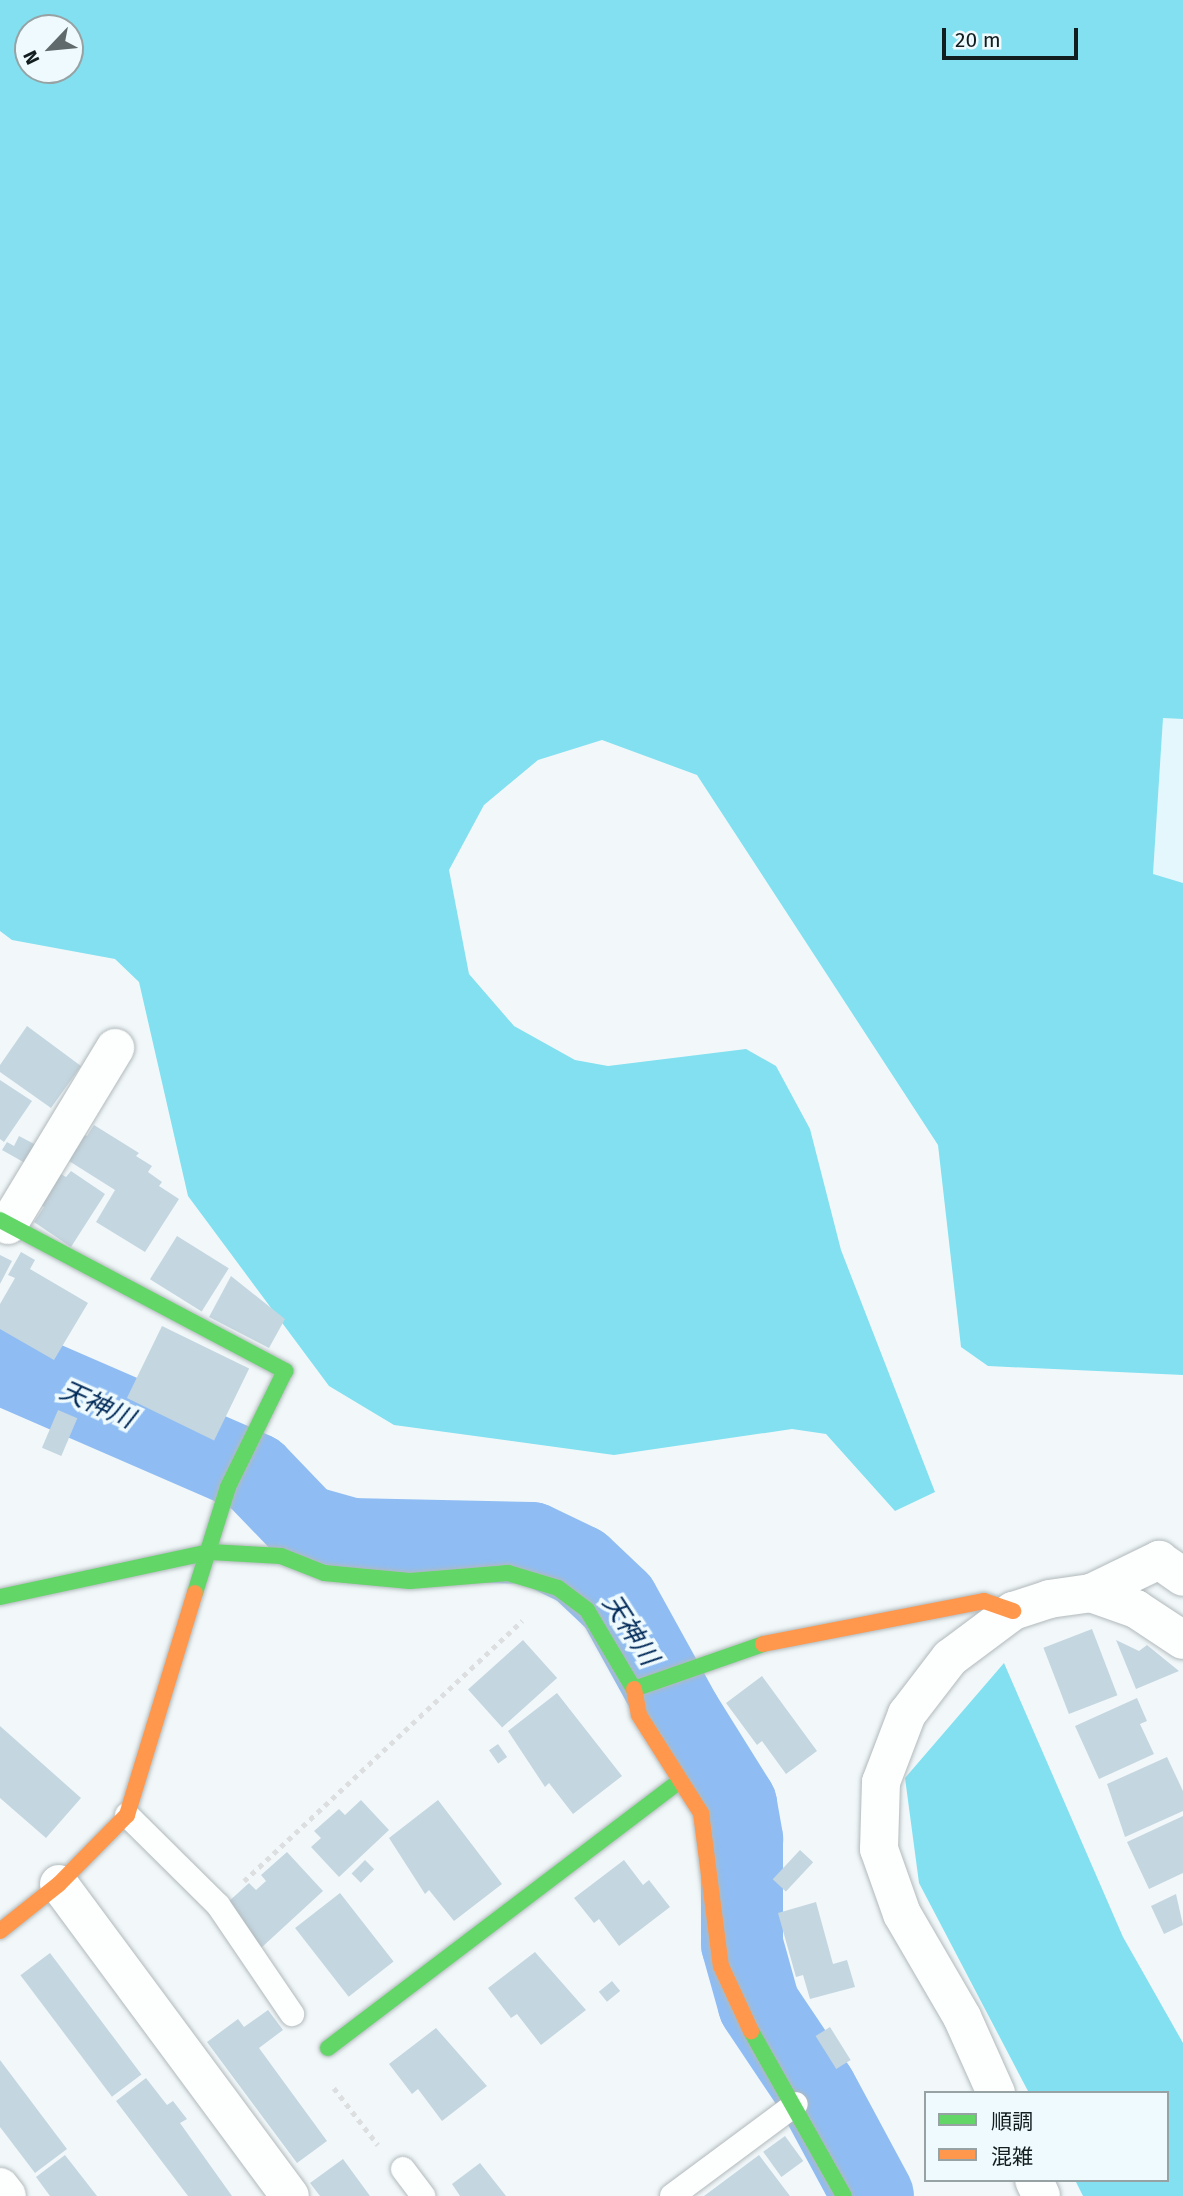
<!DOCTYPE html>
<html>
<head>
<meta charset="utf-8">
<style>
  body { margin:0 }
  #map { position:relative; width:1183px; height:2196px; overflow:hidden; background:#f2f8fa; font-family:"Fira Sans","Noto Sans JP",sans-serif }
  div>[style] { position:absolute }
  .built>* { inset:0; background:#e3f7fc }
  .forest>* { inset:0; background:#82e0f0 }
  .river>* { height:82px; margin:-41px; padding:0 41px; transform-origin:41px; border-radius:41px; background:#8fbdf3 }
  .building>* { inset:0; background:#c4d6e0; transform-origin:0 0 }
  .path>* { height:4.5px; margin-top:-2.25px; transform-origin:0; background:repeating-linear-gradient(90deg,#dddee0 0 5px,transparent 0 10px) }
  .roads { filter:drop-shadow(0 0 2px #b1b9bb) drop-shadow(0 0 2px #b1b9bb) }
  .lane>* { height:24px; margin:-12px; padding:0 12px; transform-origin:12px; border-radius:12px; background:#fdfefe }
  .street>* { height:38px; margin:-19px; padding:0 19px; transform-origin:19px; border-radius:19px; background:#fdfefe }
  .fast>* { height:16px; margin:-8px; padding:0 8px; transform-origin:8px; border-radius:8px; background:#63d668 }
  .slow>* { height:16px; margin:-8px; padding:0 8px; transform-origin:8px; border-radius:8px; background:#ff974d }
  span { translate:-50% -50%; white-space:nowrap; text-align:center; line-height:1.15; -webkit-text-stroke:7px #eefafd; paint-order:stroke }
  .water-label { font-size:26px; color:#002958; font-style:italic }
  .legend { position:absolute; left:924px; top:2091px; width:245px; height:91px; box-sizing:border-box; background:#eefafd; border:2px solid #96a2a4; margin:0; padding:9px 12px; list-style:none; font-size:21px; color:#121d1f }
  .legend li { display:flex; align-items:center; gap:14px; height:35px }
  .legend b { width:35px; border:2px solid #96a2a4 }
  .north { position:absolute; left:14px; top:14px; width:70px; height:70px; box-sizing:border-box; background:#eefafd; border:2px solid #96a2a4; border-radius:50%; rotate:244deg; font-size:19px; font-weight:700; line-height:28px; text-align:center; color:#121d1f }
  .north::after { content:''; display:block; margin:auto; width:24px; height:32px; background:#606a6c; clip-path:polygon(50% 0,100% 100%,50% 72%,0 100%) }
  .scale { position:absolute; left:942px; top:28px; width:136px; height:32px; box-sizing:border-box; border:4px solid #121d1f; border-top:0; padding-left:9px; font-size:21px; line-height:24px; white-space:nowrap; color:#121d1f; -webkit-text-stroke:5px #eefafd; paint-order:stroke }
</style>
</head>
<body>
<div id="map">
  <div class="built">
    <div style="clip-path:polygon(1163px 718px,1183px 719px,1183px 883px,1153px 875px)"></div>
  </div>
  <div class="forest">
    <div style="clip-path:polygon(evenodd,0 0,1183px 0,1183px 719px,1163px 718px,1153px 874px,1183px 883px,1183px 1375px,988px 1366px,961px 1347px,938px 1145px,697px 775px,602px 740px,538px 760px,484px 805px,449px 870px,469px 974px,514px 1026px,575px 1060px,608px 1066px,746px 1049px,776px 1066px,810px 1129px,841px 1250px,935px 1492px,895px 1511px,826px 1434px,792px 1429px,614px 1455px,394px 1425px,329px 1386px,188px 1196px,139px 982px,115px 959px,12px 940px,0 931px,0 0,28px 28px,70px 28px,70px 70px,28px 70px,28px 28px)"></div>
    <div style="clip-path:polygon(1004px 1663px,1123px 1937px,1183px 2043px,1183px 2196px,1083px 2196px,1075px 2180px,1167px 2180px,1167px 2093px,1029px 2093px,919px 1883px,905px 1778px)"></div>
  </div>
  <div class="river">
    <div style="left:0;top:1363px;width:278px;rotate:23.5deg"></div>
    <div style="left:255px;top:1474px;width:72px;rotate:46.1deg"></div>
    <div style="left:305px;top:1526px;width:48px;rotate:15.8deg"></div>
    <div style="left:351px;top:1539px;width:181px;rotate:1.3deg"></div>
    <div style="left:532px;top:1543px;width:53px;rotate:25.6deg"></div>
    <div style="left:580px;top:1566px;width:52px;rotate:43.5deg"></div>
    <div style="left:618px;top:1602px;width:130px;rotate:61.1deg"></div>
    <div style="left:681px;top:1716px;width:104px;rotate:58deg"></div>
    <div style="left:736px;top:1804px;width:36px;rotate:80deg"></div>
    <div style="left:742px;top:1839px;width:105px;rotate:90deg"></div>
    <div style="left:742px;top:1944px;width:63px;rotate:74.4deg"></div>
    <div style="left:759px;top:2005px;width:102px;rotate:56.2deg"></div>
    <div style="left:816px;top:2090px;width:120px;rotate:61.7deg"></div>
  </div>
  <div class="building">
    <div style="clip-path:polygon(27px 1026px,81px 1066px,51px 1108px,0 1072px,0 1065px)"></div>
    <div style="clip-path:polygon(0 1080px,32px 1101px,4px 1142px,0 1139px)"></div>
    <div style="clip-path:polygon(94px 1125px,139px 1153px,136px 1156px,152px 1166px,148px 1172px,162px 1182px,159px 1186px,179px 1199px,145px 1252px,96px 1222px,115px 1190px,69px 1161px,80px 1133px,87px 1136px)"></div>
    <div style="clip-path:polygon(19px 1136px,36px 1145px,25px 1163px,2px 1150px,7px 1142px,14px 1146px)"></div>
    <div style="clip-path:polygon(71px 1171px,105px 1194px,71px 1247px,34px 1222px,44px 1207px,39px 1204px,59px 1173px,66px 1177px)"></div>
    <div style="left:177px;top:1236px;width:61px;height:51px;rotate:32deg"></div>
    <div style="clip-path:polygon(21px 1252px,35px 1260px,30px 1269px,88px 1303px,54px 1360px,0 1329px,0 1304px,15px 1278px,8px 1275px)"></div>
    <div style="clip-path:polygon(0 1255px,12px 1261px,0 1284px)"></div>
    <div style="clip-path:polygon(231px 1276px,285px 1319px,269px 1348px,209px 1317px)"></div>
    <div style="left:162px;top:1326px;width:97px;height:80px;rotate:26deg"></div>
    <div style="left:58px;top:1410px;width:21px;height:41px;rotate:23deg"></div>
    <div style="left:1092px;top:1629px;width:71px;height:52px;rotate:69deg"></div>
    <div style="left:523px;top:1640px;width:51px;height:74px;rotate:48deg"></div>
    <div style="clip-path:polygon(1116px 1640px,1139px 1651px,1147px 1645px,1179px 1671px,1136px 1689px)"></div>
    <div style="clip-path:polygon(762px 1676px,817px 1751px,786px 1774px,762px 1741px,757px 1745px,726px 1703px)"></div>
    <div style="clip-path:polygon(557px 1693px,622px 1776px,573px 1814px,549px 1783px,545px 1787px,508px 1731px)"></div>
    <div style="clip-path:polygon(1137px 1698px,1147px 1721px,1140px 1724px,1154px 1754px,1099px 1779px,1075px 1726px)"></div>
    <div style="clip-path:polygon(0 1726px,81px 1798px,46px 1838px,0 1798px)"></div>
    <div style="left:498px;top:1744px;width:16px;height:11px;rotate:55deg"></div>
    <div style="clip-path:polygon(1167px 1757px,1183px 1791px,1183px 1811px,1125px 1837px,1107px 1784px)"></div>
    <div style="clip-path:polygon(361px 1800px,389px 1830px,339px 1877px,311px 1847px,321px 1838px,314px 1831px,339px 1809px,345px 1815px)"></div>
    <div style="clip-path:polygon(438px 1800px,502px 1884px,454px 1921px,429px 1890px,425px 1894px,389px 1838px)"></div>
    <div style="clip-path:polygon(1183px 1816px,1183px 1873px,1149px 1889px,1127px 1842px)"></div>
    <div style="left:800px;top:1850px;width:18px;height:40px;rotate:43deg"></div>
    <div style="clip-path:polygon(287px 1852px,323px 1891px,261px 1948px,227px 1903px,249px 1883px,256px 1890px,266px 1881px,261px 1875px)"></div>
    <div style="left:365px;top:1860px;width:13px;height:19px;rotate:45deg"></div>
    <div style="clip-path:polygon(624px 1860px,643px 1885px,649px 1880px,670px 1907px,619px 1946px,599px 1919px,594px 1923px,574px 1898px)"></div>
    <div style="left:340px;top:1893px;width:87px;height:57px;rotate:52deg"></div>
    <div style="clip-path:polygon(1176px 1894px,1183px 1925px,1164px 1934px,1151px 1906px)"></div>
    <div style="clip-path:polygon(816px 1902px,833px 1964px,847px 1960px,855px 1987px,810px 1999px,803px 1975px,796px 1977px,778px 1913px)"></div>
    <div style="clip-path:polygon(535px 1952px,586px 2010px,541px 2045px,517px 2014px,511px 2018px,488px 1988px)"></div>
    <div style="left:50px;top:1953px;width:152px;height:37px;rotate:53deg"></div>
    <div style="left:612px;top:1981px;width:13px;height:17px;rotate:51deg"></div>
    <div style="clip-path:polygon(268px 2010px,283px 2030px,259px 2048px,327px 2141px,297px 2163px,207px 2042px,238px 2019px,244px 2027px)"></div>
    <div style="left:830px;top:2027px;width:39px;height:17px;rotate:58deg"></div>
    <div style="clip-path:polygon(436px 2028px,487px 2086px,442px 2121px,418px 2089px,412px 2094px,389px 2064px)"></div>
    <div style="clip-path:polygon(0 2060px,67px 2149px,35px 2173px,0 2127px)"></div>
    <div style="clip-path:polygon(146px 2078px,167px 2105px,173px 2101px,187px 2119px,180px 2123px,232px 2196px,188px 2196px,116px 2101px)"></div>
    <div style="left:785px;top:2136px;width:31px;height:27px;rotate:54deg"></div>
    <div style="clip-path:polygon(65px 2155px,97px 2196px,50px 2196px,36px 2177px)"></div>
    <div style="clip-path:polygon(759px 2155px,790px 2196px,704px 2196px)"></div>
    <div style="clip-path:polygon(343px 2159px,370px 2196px,320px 2196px,310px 2183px)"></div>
    <div style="clip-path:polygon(480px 2163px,506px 2196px,460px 2196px,452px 2184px)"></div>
  </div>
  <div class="path">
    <div style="left:244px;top:1881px;width:381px;rotate:-43.1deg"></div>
    <div style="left:334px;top:2088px;width:72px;rotate:52.3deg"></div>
  </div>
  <div class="roads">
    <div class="lane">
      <div style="left:127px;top:1815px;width:128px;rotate:44.7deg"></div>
      <div style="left:218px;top:1905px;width:132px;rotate:55.8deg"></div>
      <div style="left:403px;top:2169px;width:34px;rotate:53deg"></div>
      <div style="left:672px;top:2196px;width:154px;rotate:-36.6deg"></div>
    </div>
    <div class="street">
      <div style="left:8px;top:1225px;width:207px;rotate:-58.8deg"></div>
      <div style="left:1091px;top:1593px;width:76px;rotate:-25.9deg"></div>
      <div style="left:1159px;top:1560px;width:29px;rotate:35deg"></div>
      <div style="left:59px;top:1884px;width:388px;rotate:53.5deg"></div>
      <div style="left:996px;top:2093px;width:83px;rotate:-114.1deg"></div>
      <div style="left:962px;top:2017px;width:119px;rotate:-120.2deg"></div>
      <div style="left:902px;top:1914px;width:69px;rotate:-109.5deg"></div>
      <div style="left:879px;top:1849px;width:67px;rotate:-88.3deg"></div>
      <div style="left:881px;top:1782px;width:73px;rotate:-69.1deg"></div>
      <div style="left:907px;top:1714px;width:71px;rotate:-52.5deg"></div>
      <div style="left:950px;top:1658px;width:79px;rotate:-36.7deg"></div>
      <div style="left:1013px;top:1611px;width:38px;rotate:-18deg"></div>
      <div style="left:1049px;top:1599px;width:42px;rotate:-8.1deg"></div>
      <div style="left:1091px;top:1593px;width:48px;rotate:19.6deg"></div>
      <div style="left:1136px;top:1609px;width:56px;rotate:33.4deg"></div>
      <div style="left:1034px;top:2180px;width:17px;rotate:66deg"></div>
      <div style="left:0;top:2187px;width:11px;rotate:52deg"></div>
    </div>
    <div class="fast">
      <div style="left:0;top:1220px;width:323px;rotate:27.9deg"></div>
      <div style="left:285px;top:1371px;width:129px;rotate:116.2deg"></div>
      <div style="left:228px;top:1487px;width:111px;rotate:107.3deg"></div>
      <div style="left:0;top:1597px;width:215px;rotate:-12.1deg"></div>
      <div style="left:210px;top:1552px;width:71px;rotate:3.2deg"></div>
      <div style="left:281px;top:1556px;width:46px;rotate:21.6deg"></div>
      <div style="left:324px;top:1573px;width:86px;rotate:5.3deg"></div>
      <div style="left:410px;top:1581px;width:98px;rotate:-4.7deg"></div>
      <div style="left:508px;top:1573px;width:52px;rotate:16.7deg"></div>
      <div style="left:558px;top:1588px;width:36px;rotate:37deg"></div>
      <div style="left:587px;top:1610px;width:92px;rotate:59.3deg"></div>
      <div style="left:634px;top:1689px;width:137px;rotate:-19.2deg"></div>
      <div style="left:751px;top:2031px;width:189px;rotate:60.6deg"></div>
      <div style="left:328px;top:2048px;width:442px;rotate:-37.2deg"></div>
    </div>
    <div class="slow">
      <div style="left:763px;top:1644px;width:225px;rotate:-11deg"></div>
      <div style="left:984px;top:1601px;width:31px;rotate:19deg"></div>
      <div style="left:634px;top:1689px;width:26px;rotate:79deg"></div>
      <div style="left:639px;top:1715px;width:116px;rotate:57.7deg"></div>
      <div style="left:701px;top:1813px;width:154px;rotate:82.6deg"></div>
      <div style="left:721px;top:1966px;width:72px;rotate:65.2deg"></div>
      <div style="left:0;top:1931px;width:75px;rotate:-38.5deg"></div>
      <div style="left:59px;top:1884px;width:97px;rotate:-45.4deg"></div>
      <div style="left:127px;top:1815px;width:232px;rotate:-73deg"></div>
    </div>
  </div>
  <div class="water-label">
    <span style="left:97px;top:1405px;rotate:24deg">天神川</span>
    <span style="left:630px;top:1630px;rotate:57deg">天神川</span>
  </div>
  <ul class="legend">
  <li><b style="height:9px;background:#63d668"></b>順調</li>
  <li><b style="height:9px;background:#ff974d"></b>混雑</li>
  </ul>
  <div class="north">N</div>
  <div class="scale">20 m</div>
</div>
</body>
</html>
